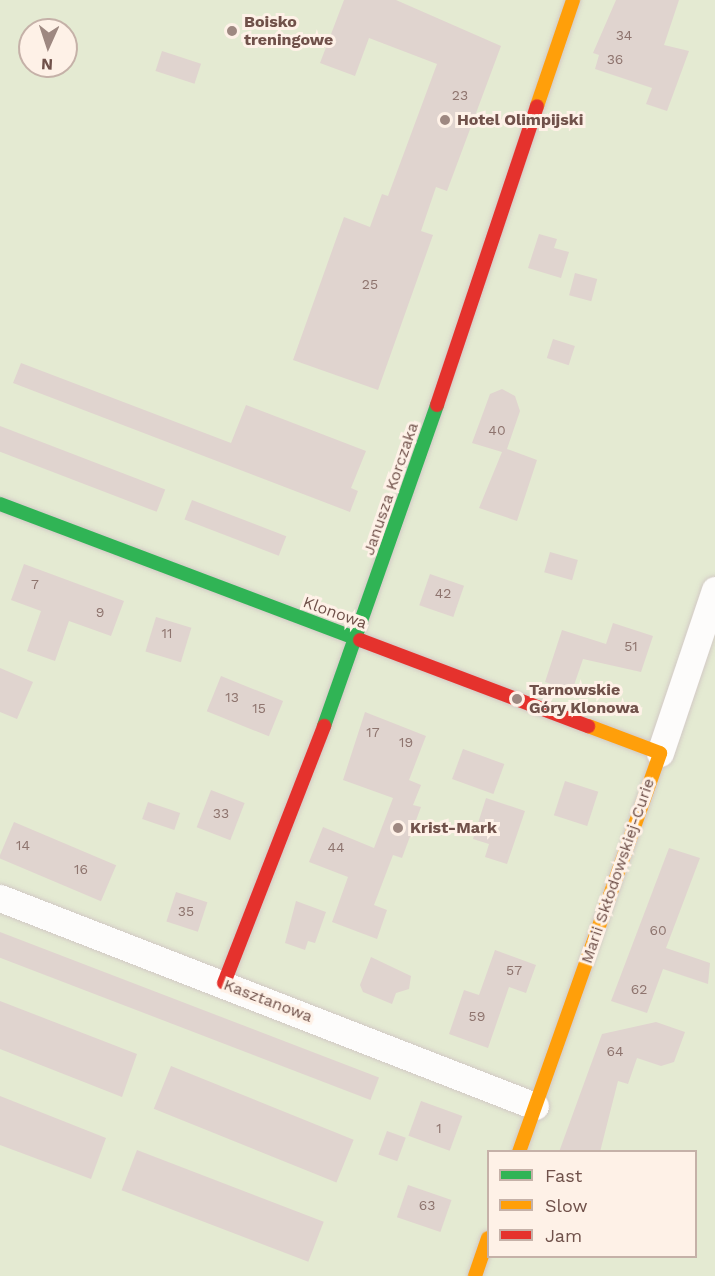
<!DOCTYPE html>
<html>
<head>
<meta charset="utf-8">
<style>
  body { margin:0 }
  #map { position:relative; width:715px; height:1276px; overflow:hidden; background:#f4ede7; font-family:"Work Sans",sans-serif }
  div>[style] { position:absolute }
  .green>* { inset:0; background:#e4ead2 }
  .building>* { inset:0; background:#e0d4cf; transform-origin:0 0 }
  .roads { filter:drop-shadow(0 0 2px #d2c9c5) drop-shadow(0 0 2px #d2c9c5) }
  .street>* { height:27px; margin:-13.5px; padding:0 13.5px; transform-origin:13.5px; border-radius:13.5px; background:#fdfcfb }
  .fast>* { height:14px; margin:-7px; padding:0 7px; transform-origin:7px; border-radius:7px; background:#30b455 }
  .slow>* { height:14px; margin:-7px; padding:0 7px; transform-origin:7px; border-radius:7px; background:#ff9f0a }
  .jam>* { height:14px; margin:-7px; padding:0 7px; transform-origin:7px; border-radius:7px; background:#e5322d }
  .dots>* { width:16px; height:16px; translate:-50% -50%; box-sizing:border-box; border:3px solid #fef1e7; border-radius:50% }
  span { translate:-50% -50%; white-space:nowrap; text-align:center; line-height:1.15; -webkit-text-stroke:6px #fef1e7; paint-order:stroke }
  .number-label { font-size:14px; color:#8e746e }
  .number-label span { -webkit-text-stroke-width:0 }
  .poi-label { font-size:16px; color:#70514a; font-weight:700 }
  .left { translate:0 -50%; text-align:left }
  .street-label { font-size:16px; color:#70514a }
  .legend { position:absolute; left:487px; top:1150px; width:210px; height:108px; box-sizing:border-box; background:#fef1e7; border:2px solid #c5b1a8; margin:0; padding:8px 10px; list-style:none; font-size:18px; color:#70514a }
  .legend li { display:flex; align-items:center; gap:12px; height:30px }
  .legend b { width:30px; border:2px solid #c5b1a8 }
  .north { position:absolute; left:18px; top:18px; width:60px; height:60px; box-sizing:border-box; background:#fef1e7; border:2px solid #c5b1a8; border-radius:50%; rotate:183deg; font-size:16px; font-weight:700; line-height:24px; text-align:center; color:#70514a }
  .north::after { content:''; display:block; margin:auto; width:21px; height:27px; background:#9e8881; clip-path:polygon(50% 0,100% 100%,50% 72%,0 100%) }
</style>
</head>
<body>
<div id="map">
  <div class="green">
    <div style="clip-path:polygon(evenodd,0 0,715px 0,715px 1276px,0 1276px,0 0,30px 30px,66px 30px,66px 66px,30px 66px,30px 30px,0 0,488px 1152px,696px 1152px,696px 1256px,488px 1256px,488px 1152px)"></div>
  </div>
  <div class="building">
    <div style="clip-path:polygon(344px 0,396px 0,501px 46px,447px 191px,436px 187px,421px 231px,433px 235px,378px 390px,293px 360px,344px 217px,370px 227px,382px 194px,388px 196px,437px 64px,369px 38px,355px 76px,320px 63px)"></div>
    <div style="clip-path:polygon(616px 0,679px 0,664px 45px,689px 51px,667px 111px,646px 104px,652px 88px,595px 69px,599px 55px,593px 53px)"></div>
    <div style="left:162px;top:51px;width:41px;height:21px;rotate:18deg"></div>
    <div style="clip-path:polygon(539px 234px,557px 239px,554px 248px,569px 252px,561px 278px,528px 268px)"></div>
    <div style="left:575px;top:273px;width:23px;height:23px;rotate:15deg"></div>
    <div style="left:553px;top:339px;width:23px;height:20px;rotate:18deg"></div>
    <div style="clip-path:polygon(21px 363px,231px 443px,246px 405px,366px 451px,351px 488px,358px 491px,350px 512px,13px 383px)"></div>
    <div style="clip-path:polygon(502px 389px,515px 396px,520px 411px,507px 449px,537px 460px,517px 521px,479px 508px,502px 452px,472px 443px,490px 394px)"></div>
    <div style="left:0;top:426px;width:177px;height:24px;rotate:21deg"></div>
    <div style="left:192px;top:500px;width:101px;height:21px;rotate:21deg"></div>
    <div style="left:550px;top:552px;width:29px;height:21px;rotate:16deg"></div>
    <div style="clip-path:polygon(24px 564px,124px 601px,111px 636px,69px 621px,55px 661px,27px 651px,41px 611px,11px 600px)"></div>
    <div style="left:430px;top:574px;width:36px;height:33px;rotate:19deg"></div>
    <div style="left:156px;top:617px;width:37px;height:36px;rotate:17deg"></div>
    <div style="clip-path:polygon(613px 623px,653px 636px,641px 672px,583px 659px,572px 691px,545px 682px,562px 630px,606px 644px)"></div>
    <div style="clip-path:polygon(0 668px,33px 682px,17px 719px,0 712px)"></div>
    <div style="left:221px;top:676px;width:67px;height:38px;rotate:22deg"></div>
    <div style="clip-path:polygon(365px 712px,426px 736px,409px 780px,421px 785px,413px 805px,421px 807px,402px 858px,393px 855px,374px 905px,387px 910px,377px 939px,332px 922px,348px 877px,309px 862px,323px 827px,374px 848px,393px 798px,343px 780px)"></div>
    <div style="left:463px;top:749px;width:44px;height:32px;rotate:20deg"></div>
    <div style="left:565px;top:781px;width:35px;height:36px;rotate:18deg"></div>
    <div style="left:211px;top:790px;width:36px;height:40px;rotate:21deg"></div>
    <div style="clip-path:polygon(486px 798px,525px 811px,507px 864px,485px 857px,489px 844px,473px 839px)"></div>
    <div style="left:148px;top:802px;width:34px;height:18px;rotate:19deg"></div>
    <div style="left:14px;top:822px;width:111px;height:39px;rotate:23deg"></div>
    <div style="clip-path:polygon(669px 848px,700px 858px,666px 948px,710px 963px,708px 984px,663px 969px,647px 1013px,611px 1001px)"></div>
    <div style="left:176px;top:892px;width:33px;height:31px;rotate:18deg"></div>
    <div style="clip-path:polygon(296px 901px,326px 912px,315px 943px,308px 941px,305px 950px,285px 943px)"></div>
    <div style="left:0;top:932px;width:406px;height:24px;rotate:21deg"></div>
    <div style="clip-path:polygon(495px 950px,536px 965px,526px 993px,509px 987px,488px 1048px,449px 1034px,464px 990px,479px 995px)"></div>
    <div style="clip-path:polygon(371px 957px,411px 976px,409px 989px,396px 993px,392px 1004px,363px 992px,360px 985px)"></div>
    <div style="clip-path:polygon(0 1001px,137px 1054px,122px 1097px,0 1049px)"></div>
    <div style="clip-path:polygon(656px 1022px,685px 1032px,674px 1062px,661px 1066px,637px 1058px,628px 1084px,618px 1081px,600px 1152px,559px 1152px,602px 1034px)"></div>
    <div style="left:171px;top:1066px;width:197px;height:46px;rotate:22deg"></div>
    <div style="clip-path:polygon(0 1096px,106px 1138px,91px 1179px,0 1145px)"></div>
    <div style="left:421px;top:1101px;width:44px;height:37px;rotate:20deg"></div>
    <div style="left:387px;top:1131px;width:20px;height:25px;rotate:20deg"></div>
    <div style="left:137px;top:1150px;width:200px;height:43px;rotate:21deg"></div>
    <div style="left:408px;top:1185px;width:46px;height:34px;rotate:19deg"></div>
  </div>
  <div class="roads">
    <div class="street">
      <div style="left:660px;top:753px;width:172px;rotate:-71.4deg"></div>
      <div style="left:0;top:898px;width:574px;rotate:21.25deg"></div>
    </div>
    <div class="fast">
      <div style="left:0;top:504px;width:385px;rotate:20.7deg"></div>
      <div style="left:324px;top:726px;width:340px;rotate:-70.6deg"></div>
    </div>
    <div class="slow">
      <div style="left:537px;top:106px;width:112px;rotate:-71.2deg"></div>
      <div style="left:519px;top:1152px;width:423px;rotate:-70.5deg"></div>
      <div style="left:660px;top:753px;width:77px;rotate:-159.4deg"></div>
      <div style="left:475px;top:1276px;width:40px;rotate:-71.1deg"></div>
    </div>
    <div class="jam">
      <div style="left:437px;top:405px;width:315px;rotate:-71.5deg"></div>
      <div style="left:360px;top:640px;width:244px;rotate:20.7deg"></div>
      <div style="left:224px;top:983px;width:276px;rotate:-68.7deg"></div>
    </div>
  </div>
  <div class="dots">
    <div style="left:232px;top:31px;background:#9e8881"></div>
    <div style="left:445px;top:120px;background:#9e8881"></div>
    <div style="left:517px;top:699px;background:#9e8881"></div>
    <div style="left:398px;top:828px;background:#9e8881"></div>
  </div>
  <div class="number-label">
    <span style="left:624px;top:35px">34</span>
    <span style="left:615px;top:59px">36</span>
    <span style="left:460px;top:95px">23</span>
    <span style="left:370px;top:284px">25</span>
    <span style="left:497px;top:430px">40</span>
    <span style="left:35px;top:584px">7</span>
    <span style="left:443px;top:593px">42</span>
    <span style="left:100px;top:612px">9</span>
    <span style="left:167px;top:633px">11</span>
    <span style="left:631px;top:646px">51</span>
    <span style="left:232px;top:697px">13</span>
    <span style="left:259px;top:708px">15</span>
    <span style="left:373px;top:732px">17</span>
    <span style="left:406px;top:742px">19</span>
    <span style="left:221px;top:813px">33</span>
    <span style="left:23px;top:845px">14</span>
    <span style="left:336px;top:847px">44</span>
    <span style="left:81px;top:869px">16</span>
    <span style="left:186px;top:911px">35</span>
    <span style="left:658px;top:930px">60</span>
    <span style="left:514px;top:970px">57</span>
    <span style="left:639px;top:989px">62</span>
    <span style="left:477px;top:1016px">59</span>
    <span style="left:615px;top:1051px">64</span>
    <span style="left:439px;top:1128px">1</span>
    <span style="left:427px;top:1205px">63</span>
  </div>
  <div class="poi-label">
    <span class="left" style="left:244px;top:31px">Boisko<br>treningowe</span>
    <span class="left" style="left:457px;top:120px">Hotel Olimpijski</span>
    <span class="left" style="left:529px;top:699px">Tarnowskie<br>Góry Klonowa</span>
    <span class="left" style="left:410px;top:828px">Krist-Mark</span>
  </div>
  <div class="street-label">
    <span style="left:391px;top:489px;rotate:-71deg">Janusza Korczaka</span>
    <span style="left:335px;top:613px;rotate:20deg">Klonowa</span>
    <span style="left:618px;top:871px;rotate:-71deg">Marii Skłodowskiej-Curie</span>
    <span style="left:268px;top:1001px;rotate:21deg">Kasztanowa</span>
  </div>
  <ul class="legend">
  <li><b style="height:8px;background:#30b455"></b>Fast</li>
  <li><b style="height:8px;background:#ff9f0a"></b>Slow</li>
  <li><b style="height:8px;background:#e5322d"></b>Jam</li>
  </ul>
  <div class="north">N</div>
</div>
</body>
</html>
